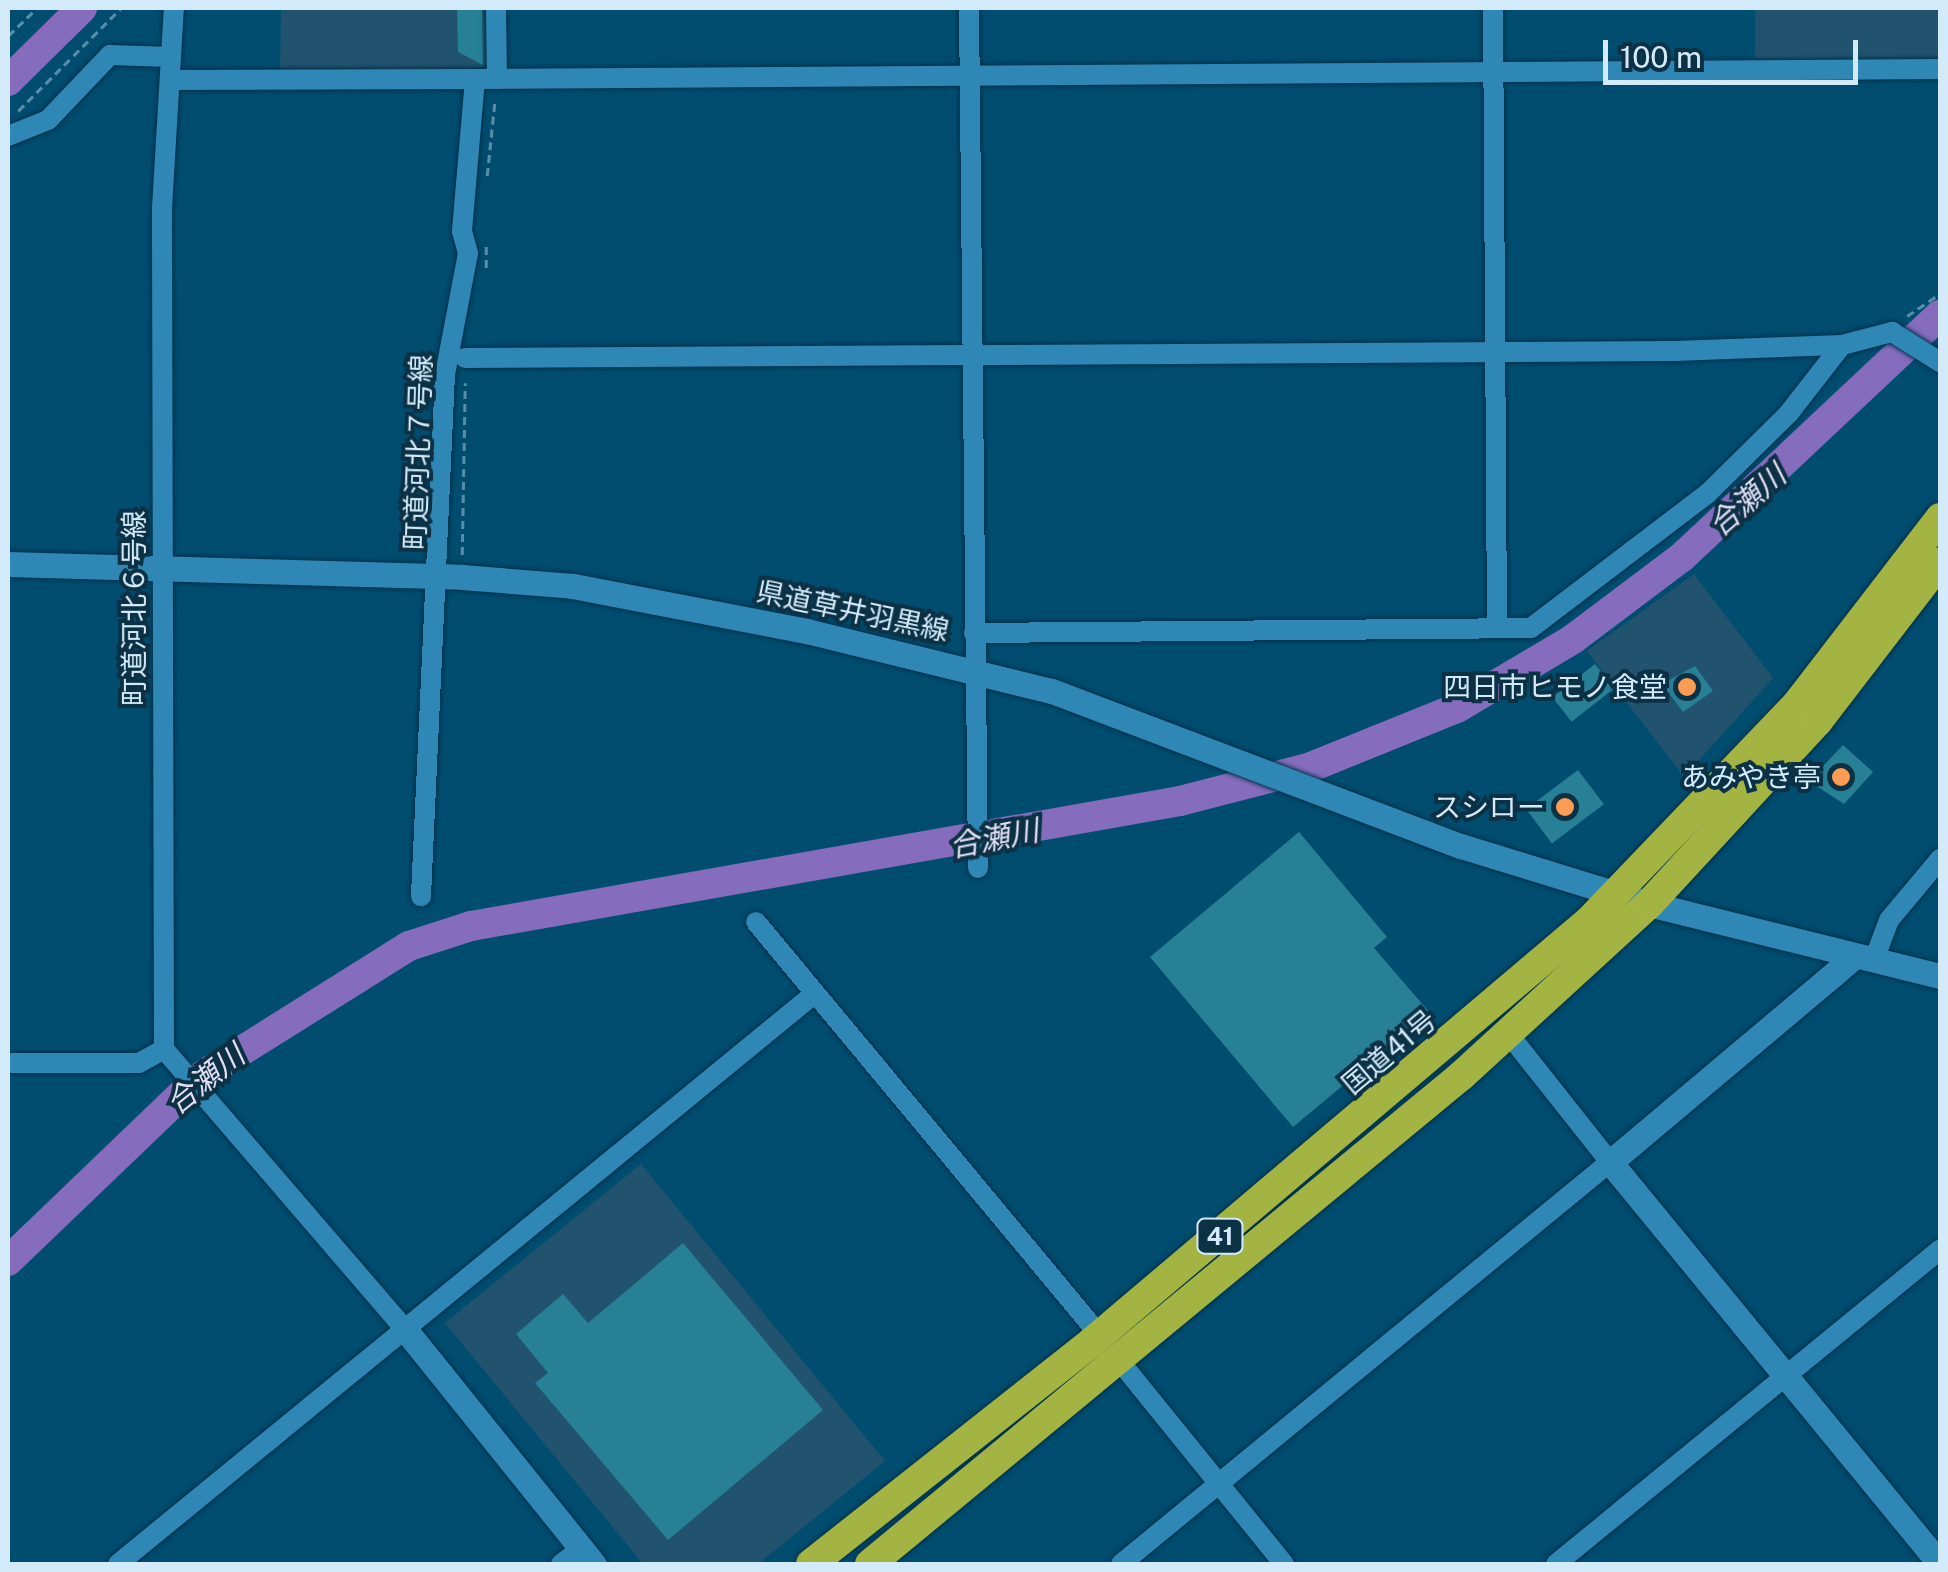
<!DOCTYPE html>
<html>
<head>
<meta charset="utf-8">
<style>
  body { margin:0 }
  #map { position:relative; width:1948px; height:1572px; overflow:hidden; background:#004d70; font-family:"Public Sans","Noto Sans JP",sans-serif }
  div>[style] { position:absolute }
  .built>* { inset:0; background:#21536f; transform-origin:0 0 }
  .river>* { height:30px; margin:-15px; padding:0 15px; transform-origin:15px; border-radius:15px; background:#856cbd }
  .building>* { inset:0; background:#278095; transform-origin:0 0 }
  .path>* { height:2.5px; margin-top:-1.25px; transform-origin:0; background:repeating-linear-gradient(90deg,#588ea9 0 8px,transparent 0 13px) }
  .roads { filter:drop-shadow(0 0 2px #00314a) drop-shadow(0 0 2px #00314a) }
  .street>* { height:20px; margin:-10px; padding:0 10px; transform-origin:10px; border-radius:10px; background:#2f87b6 }
  .secondary>* { height:25px; margin:-12.5px; padding:0 12.5px; transform-origin:12.5px; border-radius:12.5px; background:#2f87b6 }
  .highway>* { height:30px; margin:-15px; padding:0 15px; transform-origin:15px; border-radius:15px; background:#a4b442 }
  .dots>* { width:28px; height:28px; translate:-50% -50%; box-sizing:border-box; border:5px solid #0c3145; border-radius:50% }
  span { translate:-50% -50%; white-space:nowrap; text-align:center; line-height:1.15; -webkit-text-stroke:8px #0c3145; paint-order:stroke }
  .shield-label span { padding:2px 8px; background:#0c3145; border:2px solid; border-radius:8px; -webkit-text-stroke-width:0 }
  .shield-label { font-size:25px; color:#d3eafa; font-weight:700 }
  .street-label { font-size:28px; color:#d3eafa }
  .poi-label { font-size:28px; color:#d3eafa }
  .right { translate:-100% -50%; text-align:right }
  .water-label { font-size:30px; color:#e3def4; font-style:italic }
  .frame { position:absolute; inset:0; border:10px solid #d3eafa; pointer-events:none }
  .scale { position:absolute; left:1603px; top:40px; width:255px; height:45px; box-sizing:border-box; border:5px solid #d3eafa; border-top:0; padding-left:12px; font-size:30px; line-height:35px; white-space:nowrap; color:#d3eafa; -webkit-text-stroke:8px #0c3145; paint-order:stroke }
</style>
</head>
<body>
<div id="map">
  <div class="built">
    <div style="clip-path:polygon(281px 8px,491px 8px,492px 67px,280px 76px)"></div>
    <div style="left:1755px;top:8px;width:185px;height:57px"></div>
    <div style="clip-path:polygon(1694px 574px,1773px 678px,1684px 777px,1587px 651px)"></div>
    <div style="clip-path:polygon(641px 1164px,885px 1461px,758px 1564px,643px 1564px,445px 1323px)"></div>
  </div>
  <div class="river">
    <div style="left:8px;top:81px;width:104px;rotate:-44.6deg"></div>
    <div style="left:8px;top:1261px;width:266px;rotate:-43.8deg"></div>
    <div style="left:200px;top:1077px;width:247px;rotate:-32.1deg"></div>
    <div style="left:409px;top:946px;width:65px;rotate:-17.9deg"></div>
    <div style="left:471px;top:926px;width:720px;rotate:-10deg"></div>
    <div style="left:1180px;top:801px;width:135px;rotate:-14.5deg"></div>
    <div style="left:1311px;top:767px;width:157px;rotate:-22deg"></div>
    <div style="left:1457px;top:708px;width:135px;rotate:-30.7deg"></div>
    <div style="left:1573px;top:639px;width:136px;rotate:-37deg"></div>
    <div style="left:1682px;top:557px;width:354px;rotate:-43.2deg"></div>
  </div>
  <div class="building">
    <div style="clip-path:polygon(457px 8px,482px 8px,483px 65px,458px 52px)"></div>
    <div style="left:1595px;top:664px;width:31px;height:54px;rotate:52deg"></div>
    <div style="clip-path:polygon(1695px 666px,1713px 691px,1683px 712px,1662px 684px)"></div>
    <div style="clip-path:polygon(1843px 745px,1873px 772px,1844px 804px,1809px 781px)"></div>
    <div style="left:1578px;top:770px;width:43px;height:65px;rotate:53deg"></div>
    <div style="clip-path:polygon(1299px 832px,1387px 937px,1374px 948px,1430px 1013px,1293px 1127px,1150px 957px)"></div>
    <div style="clip-path:polygon(683px 1243px,823px 1410px,668px 1540px,535px 1383px,548px 1373px,516px 1334px,563px 1294px,588px 1323px)"></div>
  </div>
  <div class="path">
    <div style="left:8px;top:36px;width:40px;rotate:-44deg"></div>
    <div style="left:18px;top:111px;width:146px;rotate:-45deg"></div>
    <div style="left:487px;top:176px;width:77px;rotate:-84.1deg"></div>
    <div style="left:486px;top:268px;width:26px;rotate:-90deg"></div>
    <div style="left:1907px;top:316px;width:40px;rotate:-34deg"></div>
    <div style="left:462px;top:555px;width:172px;rotate:-89deg"></div>
  </div>
  <div class="roads">
    <div class="street">
      <div style="left:496px;top:8px;width:71px;rotate:89.2deg"></div>
      <div style="left:969px;top:8px;width:860px;rotate:89.4deg"></div>
      <div style="left:1493px;top:8px;width:620px;rotate:89.63deg"></div>
      <div style="left:475px;top:79px;width:1465px;rotate:-0.39deg"></div>
      <div style="left:170px;top:80px;width:305px;rotate:-0.2deg"></div>
      <div style="left:475px;top:79px;width:153px;rotate:94.9deg"></div>
      <div style="left:462px;top:231px;width:23px;rotate:75deg"></div>
      <div style="left:468px;top:253px;width:124px;rotate:100.7deg"></div>
      <div style="left:445px;top:375px;width:522px;rotate:92.64deg"></div>
      <div style="left:8px;top:136px;width:43px;rotate:-21.8deg"></div>
      <div style="left:48px;top:120px;width:90px;rotate:-46.4deg"></div>
      <div style="left:110px;top:55px;width:61px;rotate:1.9deg"></div>
      <div style="left:465px;top:358px;width:1210px;rotate:-0.33deg"></div>
      <div style="left:1675px;top:351px;width:167px;rotate:-2.1deg"></div>
      <div style="left:1842px;top:345px;width:52px;rotate:-14.6deg"></div>
      <div style="left:1892px;top:332px;width:57px;rotate:32deg"></div>
      <div style="left:974px;top:633px;width:557px;rotate:-0.51deg"></div>
      <div style="left:1531px;top:628px;width:221px;rotate:-37.3deg"></div>
      <div style="left:1707px;top:494px;width:115px;rotate:-44.6deg"></div>
      <div style="left:1789px;top:413px;width:86px;rotate:-52.1deg"></div>
      <div style="left:756px;top:922px;width:525px;rotate:50.25deg"></div>
      <div style="left:1874px;top:960px;width:43px;rotate:-69.4deg"></div>
      <div style="left:1889px;top:920px;width:80px;rotate:-50.1deg"></div>
      <div style="left:164px;top:1049px;width:374px;rotate:49.3deg"></div>
      <div style="left:8px;top:1063px;width:131px"></div>
      <div style="left:139px;top:1063px;width:29px;rotate:-29deg"></div>
      <div style="left:164px;top:1049px;width:841px;rotate:-90.14deg"></div>
      <div style="left:162px;top:208px;width:200px;rotate:-86.6deg"></div>
      <div style="left:1126px;top:1369px;width:251px;rotate:51deg"></div>
      <div style="left:118px;top:1564px;width:898px;rotate:-39.31deg"></div>
      <div style="left:561px;top:1564px;width:25px;rotate:-37deg"></div>
      <div style="left:1121px;top:1564px;width:633px;rotate:-39.42deg"></div>
      <div style="left:1610px;top:1162px;width:167px;rotate:-128.4deg"></div>
      <div style="left:1556px;top:1564px;width:496px;rotate:-39.3deg"></div>
    </div>
    <div class="secondary">
      <div style="left:8px;top:564px;width:454px;rotate:1.6deg"></div>
      <div style="left:462px;top:577px;width:111px;rotate:4.6deg"></div>
      <div style="left:573px;top:586px;width:238px;rotate:10.9deg"></div>
      <div style="left:807px;top:631px;width:252px;rotate:13.8deg"></div>
      <div style="left:1052px;top:691px;width:437px;rotate:20.8deg"></div>
      <div style="left:1461px;top:846px;width:197px;rotate:17.1deg"></div>
      <div style="left:1649px;top:904px;width:300px;rotate:13.9deg"></div>
      <div style="left:1855px;top:956px;width:320px;rotate:139.9deg"></div>
      <div style="left:1610px;top:1162px;width:520px;rotate:50.62deg"></div>
      <div style="left:408px;top:1333px;width:297px;rotate:51.2deg"></div>
    </div>
    <div class="highway">
      <div style="left:811px;top:1564px;width:358px;rotate:-38.3deg"></div>
      <div style="left:1092px;top:1342px;width:651px;rotate:-40.27deg"></div>
      <div style="left:1589px;top:921px;width:301px;rotate:-46.2deg"></div>
      <div style="left:1797px;top:704px;width:235px;rotate:-52.4deg"></div>
      <div style="left:870px;top:1564px;width:766px;rotate:-39.55deg"></div>
      <div style="left:1461px;top:1076px;width:255px;rotate:-42.5deg"></div>
      <div style="left:1649px;top:904px;width:249px;rotate:-47.3deg"></div>
      <div style="left:1818px;top:721px;width:200px;rotate:-52.5deg"></div>
    </div>
  </div>
  <div class="dots">
    <div style="left:1687px;top:687px;background:#fc9d53"></div>
    <div style="left:1841px;top:777px;background:#fc9d53"></div>
    <div style="left:1565px;top:807px;background:#fc9d53"></div>
  </div>
  <div class="shield-label">
    <span style="left:1220px;top:1236px">41</span>
  </div>
  <div class="street-label">
    <span style="left:418px;top:452px;rotate:-88deg">町道河北７号線</span>
    <span style="left:134px;top:608px;rotate:-90deg">町道河北６号線</span>
    <span style="left:853px;top:611px;rotate:12deg">県道草井羽黒線</span>
    <span style="left:1389px;top:1052px;rotate:-40deg">国道41号</span>
  </div>
  <div class="poi-label">
    <span class="right" style="left:1667px;top:687px">四日市ヒモノ食堂</span>
    <span class="right" style="left:1821px;top:777px">あみやき亭</span>
    <span class="right" style="left:1545px;top:807px">スシロー</span>
  </div>
  <div class="water-label">
    <span style="left:1747px;top:500px;rotate:-41deg">合瀬川</span>
    <span style="left:994px;top:838px;rotate:-11deg">合瀬川</span>
    <span style="left:205px;top:1079px;rotate:-39deg">合瀬川</span>
  </div>
  <div class="frame"></div>
  <div class="scale">100 m</div>
</div>
</body>
</html>
